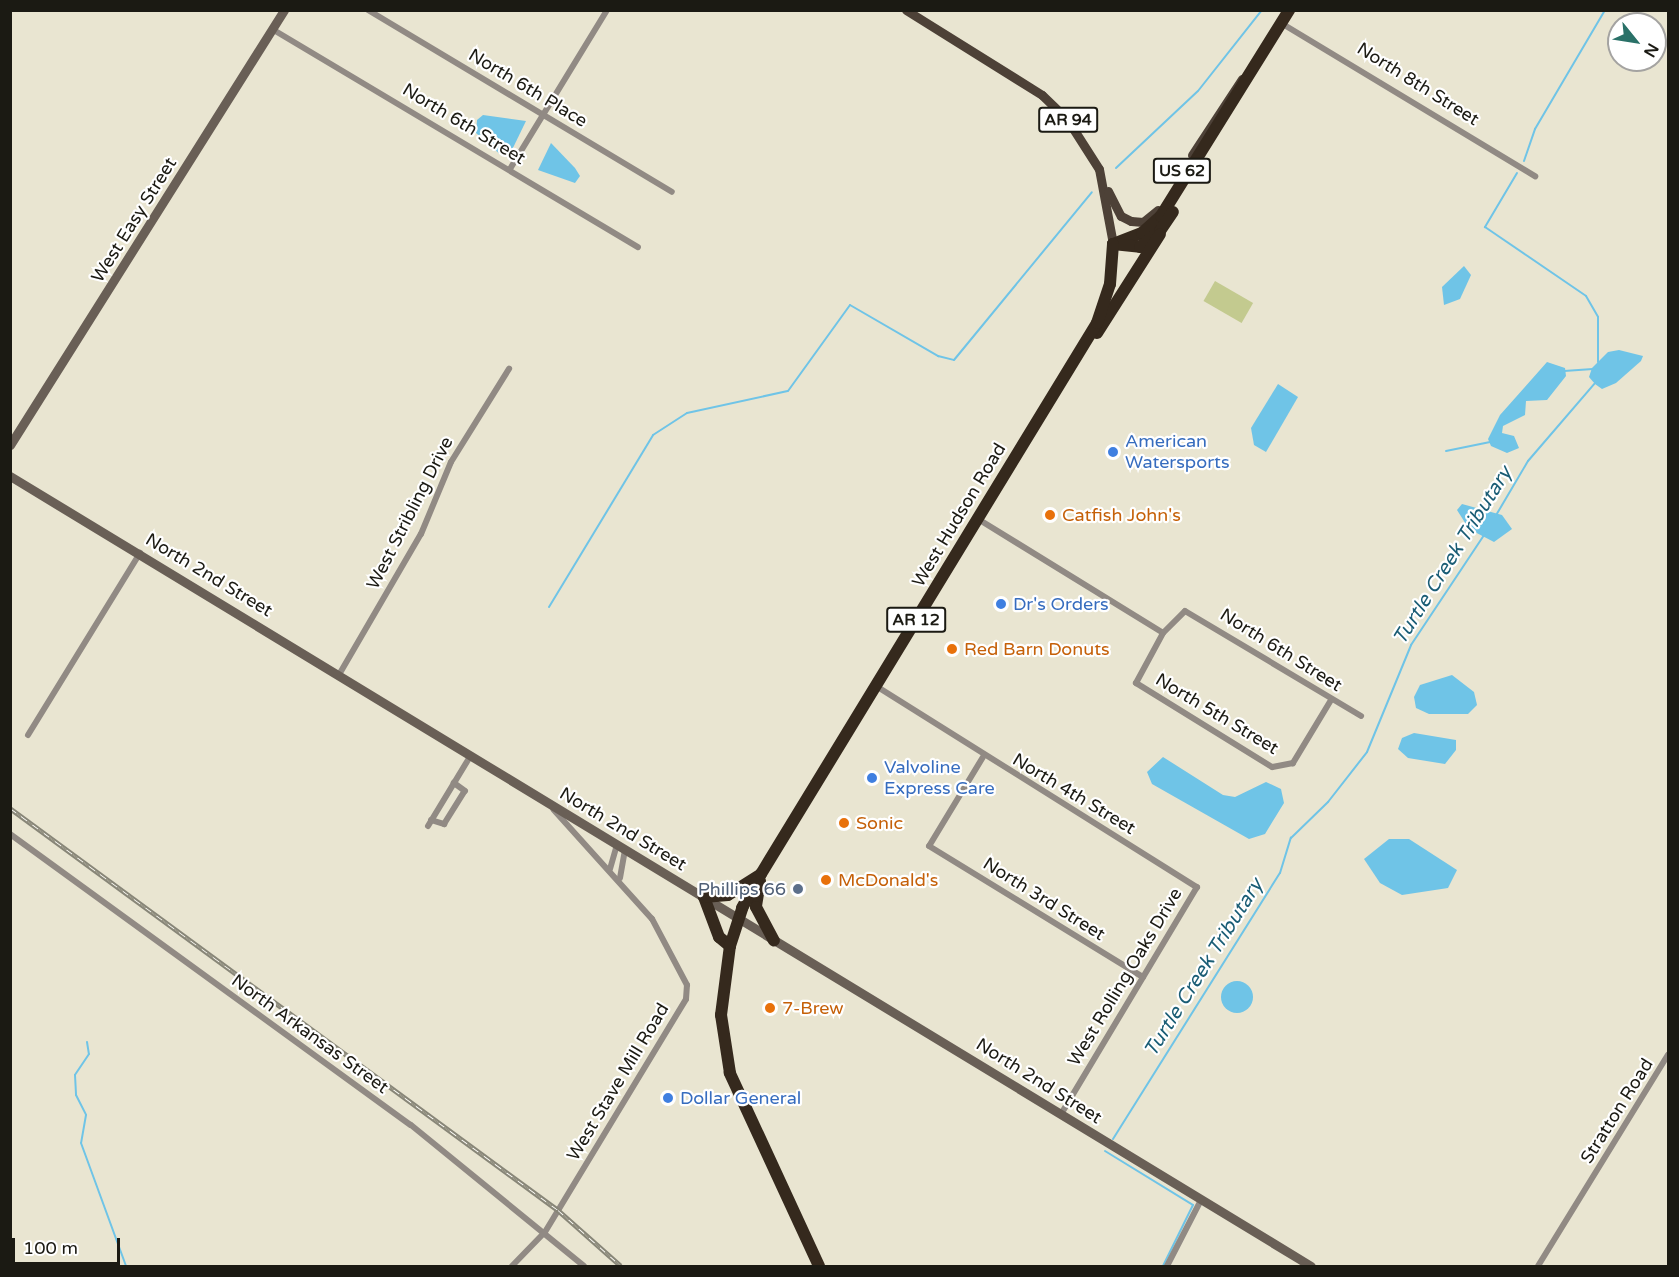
<!DOCTYPE html>
<html>
<head>
<meta charset="utf-8">
<style>
  body { margin:0 }
  #map { position:relative; width:1679px; height:1277px; overflow:hidden; background:#e9e5d1; font-family:"Varela Round",sans-serif }
  div>[style] { position:absolute }
  .green>* { inset:0; background:#c3ca8f; transform-origin:0 0 }
  .water>* { inset:0; background:#6fc4e7 }
  .round { border-radius:50% }
  .stream>* { height:2px; margin:-1px; padding:0 1px; transform-origin:1px; border-radius:1px; background:#6fc4e7 }
  .street>* { height:6px; margin:-3px; padding:0 3px; transform-origin:3px; border-radius:3px; background:#918a84 }
  .secondary>* { height:9px; margin:-4.5px; padding:0 4.5px; transform-origin:4.5px; border-radius:4.5px; background:#695f56 }
  .primary>* { height:9px; margin:-4.5px; padding:0 4.5px; transform-origin:4.5px; border-radius:4.5px; background:#4d4137 }
  .highway>* { height:12px; margin:-6px; padding:0 6px; transform-origin:6px; border-radius:6px; background:#35291d }
  .rail>* { height:4.5px; margin-top:-2.25px; transform-origin:0; background:repeating-linear-gradient(90deg,#fff 0 7px,#888678 0 14px); box-sizing:border-box; border-block:2px solid #888678 }
  .dots>* { width:16px; height:16px; translate:-50% -50%; box-sizing:border-box; border:3px solid #fff; border-radius:50% }
  span { translate:-50% -50%; white-space:nowrap; text-align:center; line-height:1.15; -webkit-text-stroke:4.5px #fff; paint-order:stroke }
  .shield-label span { padding:2px 4px; background:#fff; border:2px solid; border-radius:4px; -webkit-text-stroke-width:0 }
  .shield-label { font-size:16px; color:#1b1a13; font-weight:700 }
  .street-label { font-size:18px; color:#1b1a13 }
  .shop-label { font-size:18px; color:#366cbe }
  .left { translate:0 -50%; text-align:left }
  .food-label { font-size:18px; color:#c56008 }
  .service-label { font-size:18px; color:#4e5e75 }
  .right { translate:-100% -50%; text-align:right }
  .water-label { font-size:20px; color:#1a5d75; font-style:italic }
  .frame { position:absolute; inset:0; border:12px solid #1b1a13; pointer-events:none }
  .north { position:absolute; left:1607px; top:12px; width:60px; height:60px; box-sizing:border-box; background:#fff; border:2px solid #a4a3a1; border-radius:50%; rotate:120deg; font-size:16px; font-weight:700; line-height:24px; text-align:center; color:#1b1a13 }
  .north::after { content:''; display:block; margin:auto; width:21px; height:27px; background:#2a7168; clip-path:polygon(50% 0,100% 100%,50% 72%,0 100%) }
  .scale { position:absolute; left:12px; top:1238px; width:108px; height:27px; box-sizing:border-box; border:3px solid #1b1a13; border-top:0; padding-left:8px; font-size:18px; line-height:21px; white-space:nowrap; color:#1b1a13; -webkit-text-stroke:4px #fff; paint-order:stroke }
</style>
</head>
<body>
<div id="map">
  <div class="green">
    <div style="left:1215px;top:281px;width:44px;height:23px;rotate:30deg"></div>
  </div>
  <div class="water">
    <div style="clip-path:polygon(483px 115px,526px 121px,510px 154px,502px 156px,476px 133px,477px 120px)"></div>
    <div style="clip-path:polygon(551px 143px,575px 168px,580px 176px,575px 183px,538px 170px)"></div>
    <div style="clip-path:polygon(1464px 266px,1471px 275px,1460px 299px,1444px 305px,1442px 287px)"></div>
    <div style="clip-path:polygon(1619px 350px,1643px 356px,1641px 361px,1616px 383px,1602px 389px,1595px 384px,1589px 377px,1592px 368px,1608px 352px)"></div>
    <div style="clip-path:polygon(1547px 362px,1565px 368px,1566px 376px,1547px 400px,1526px 401px,1525px 415px,1503px 426px,1502px 433px,1514px 436px,1519px 448px,1507px 453px,1491px 446px,1488px 439px,1500px 415px)"></div>
    <div style="clip-path:polygon(1278px 384px,1298px 397px,1266px 452px,1254px 445px,1251px 428px)"></div>
    <div style="clip-path:polygon(1462px 504px,1502px 515px,1512px 529px,1494px 542px,1469px 529px,1457px 510px)"></div>
    <div style="clip-path:polygon(1452px 675px,1474px 692px,1477px 705px,1468px 714px,1429px 714px,1416px 708px,1414px 697px,1420px 685px)"></div>
    <div style="clip-path:polygon(1414px 733px,1456px 740px,1456px 750px,1445px 764px,1408px 758px,1398px 749px,1402px 738px)"></div>
    <div style="clip-path:polygon(1163px 757px,1223px 795px,1235px 797px,1266px 782px,1281px 789px,1284px 803px,1265px 834px,1249px 839px,1152px 784px,1147px 772px)"></div>
    <div style="clip-path:polygon(1389px 839px,1409px 839px,1457px 870px,1448px 888px,1402px 895px,1380px 883px,1364px 859px)"></div>
    <div class="round" style="left:1221px;top:981px;width:32px;height:32px"></div>
  </div>
  <div class="stream">
    <div style="left:1524px;top:161px;width:34px;rotate:-71deg"></div>
    <div style="left:1535px;top:129px;width:138px;rotate:-59.5deg"></div>
    <div style="left:1116px;top:168px;width:112px;rotate:-43.2deg"></div>
    <div style="left:1198px;top:91px;width:103px;rotate:-51.7deg"></div>
    <div style="left:1517px;top:173px;width:63px;rotate:120.7deg"></div>
    <div style="left:1485px;top:227px;width:122px;rotate:34.3deg"></div>
    <div style="left:1586px;top:296px;width:24px;rotate:60deg"></div>
    <div style="left:1598px;top:317px;width:45px;rotate:90deg"></div>
    <div style="left:1564px;top:371px;width:29px;rotate:-4deg"></div>
    <div style="left:1446px;top:451px;width:45px;rotate:-11.6deg"></div>
    <div style="left:1495px;top:517px;width:65px;rotate:-59.5deg"></div>
    <div style="left:1528px;top:461px;width:103px;rotate:-49.3deg"></div>
    <div style="left:549px;top:607px;width:201px;rotate:-58.8deg"></div>
    <div style="left:653px;top:435px;width:40px;rotate:-32.9deg"></div>
    <div style="left:687px;top:413px;width:103px;rotate:-12.3deg"></div>
    <div style="left:788px;top:391px;width:106px;rotate:-54.2deg"></div>
    <div style="left:850px;top:305px;width:102px;rotate:30.1deg"></div>
    <div style="left:938px;top:356px;width:16px;rotate:14deg"></div>
    <div style="left:954px;top:360px;width:217px;rotate:-50.6deg"></div>
    <div style="left:87px;top:1042px;width:12px;rotate:81deg"></div>
    <div style="left:89px;top:1054px;width:25px;rotate:124deg"></div>
    <div style="left:75px;top:1075px;width:20px;rotate:87deg"></div>
    <div style="left:76px;top:1095px;width:22px;rotate:63deg"></div>
    <div style="left:86px;top:1115px;width:28px;rotate:100deg"></div>
    <div style="left:81px;top:1143px;width:131px;rotate:69.9deg"></div>
    <div style="left:1113px;top:1139px;width:314px;rotate:-57.9deg"></div>
    <div style="left:1280px;top:873px;width:37px;rotate:-73deg"></div>
    <div style="left:1291px;top:838px;width:52px;rotate:-44.2deg"></div>
    <div style="left:1328px;top:802px;width:63px;rotate:-52deg"></div>
    <div style="left:1367px;top:752px;width:116px;rotate:-67.6deg"></div>
    <div style="left:1411px;top:645px;width:136px;rotate:-56.4deg"></div>
    <div style="left:1105px;top:1151px;width:103px;rotate:31.5deg"></div>
    <div style="left:1193px;top:1205px;width:68px;rotate:116.2deg"></div>
  </div>
  <div class="street">
    <div style="left:368px;top:10px;width:354px;rotate:30.9deg"></div>
    <div style="left:1281px;top:23px;width:297px;rotate:31.1deg"></div>
    <div style="left:272px;top:29px;width:426px;rotate:30.8deg"></div>
    <div style="left:510px;top:169px;width:186px;rotate:-58.6deg"></div>
    <div style="left:978px;top:519px;width:217px;rotate:31.6deg"></div>
    <div style="left:340px;top:673px;width:161px;rotate:-59.8deg"></div>
    <div style="left:421px;top:534px;width:78px;rotate:-67.4deg"></div>
    <div style="left:451px;top:462px;width:110px;rotate:-58.1deg"></div>
    <div style="left:876px;top:686px;width:379px;rotate:32.1deg"></div>
    <div style="left:1197px;top:887px;width:265px;rotate:120.9deg"></div>
    <div style="left:1331px;top:700px;width:74px;rotate:121.1deg"></div>
    <div style="left:1293px;top:763px;width:21px;rotate:169deg"></div>
    <div style="left:1272px;top:767px;width:160px;rotate:-148.3deg"></div>
    <div style="left:1136px;top:683px;width:57px;rotate:-61.6deg"></div>
    <div style="left:1163px;top:633px;width:31px;rotate:-45deg"></div>
    <div style="left:1185px;top:611px;width:205px;rotate:30.8deg"></div>
    <div style="left:28px;top:735px;width:214px;rotate:-58.4deg"></div>
    <div style="left:983px;top:757px;width:104px;rotate:121.2deg"></div>
    <div style="left:929px;top:846px;width:251px;rotate:31.5deg"></div>
    <div style="left:431px;top:820px;width:14px;rotate:17deg"></div>
    <div style="left:444px;top:824px;width:39px;rotate:-58deg"></div>
    <div style="left:465px;top:791px;width:14px;rotate:-144deg"></div>
    <div style="left:428px;top:826px;width:83px;rotate:-58.8deg"></div>
    <div style="left:10px;top:834px;width:495px;rotate:36deg"></div>
    <div style="left:411px;top:1125px;width:223px;rotate:39.2deg"></div>
    <div style="left:610px;top:869px;width:26px;rotate:-74deg"></div>
    <div style="left:620px;top:878px;width:29px;rotate:-80deg"></div>
    <div style="left:512px;top:1266px;width:47px;rotate:-45.9deg"></div>
    <div style="left:545px;top:1232px;width:272px;rotate:-58.8deg"></div>
    <div style="left:686px;top:999px;width:14px;rotate:-86deg"></div>
    <div style="left:687px;top:985px;width:75px;rotate:-117.9deg"></div>
    <div style="left:652px;top:919px;width:147px;rotate:-132deg"></div>
    <div style="left:1167px;top:1266px;width:74px;rotate:-62.7deg"></div>
    <div style="left:1538px;top:1266px;width:248px;rotate:-58.4deg"></div>
  </div>
  <div class="secondary">
    <div style="left:10px;top:445px;width:514px;rotate:-57.79deg"></div>
    <div style="left:10px;top:476px;width:1522px;rotate:31.27deg"></div>
  </div>
  <div class="primary">
    <div style="left:906px;top:10px;width:160px;rotate:32deg"></div>
    <div style="left:1042px;top:95px;width:35px;rotate:44deg"></div>
    <div style="left:1067px;top:119px;width:59px;rotate:57.4deg"></div>
    <div style="left:1099px;top:169px;width:76px;rotate:79.4deg"></div>
    <div style="left:1192px;top:155px;width:91px;rotate:-56.7deg"></div>
    <div style="left:1108px;top:191px;width:28px;rotate:63deg"></div>
    <div style="left:1121px;top:216px;width:11px;rotate:27deg"></div>
    <div style="left:1131px;top:221px;width:12px;rotate:5deg"></div>
    <div style="left:1143px;top:222px;width:19px;rotate:-39deg"></div>
  </div>
  <div class="highway">
    <div style="left:1113px;top:244px;width:31px;rotate:-21deg"></div>
    <div style="left:1142px;top:233px;width:25px;rotate:-42deg"></div>
    <div style="left:1161px;top:216px;width:243px;rotate:-58.1deg"></div>
    <div style="left:1113px;top:244px;width:27px;rotate:6deg"></div>
    <div style="left:1140px;top:247px;width:26px;rotate:-39deg"></div>
    <div style="left:1160px;top:231px;width:23px;rotate:-56deg"></div>
    <div style="left:1097px;top:333px;width:117px;rotate:-57.5deg"></div>
    <div style="left:760px;top:881px;width:26px;rotate:99deg"></div>
    <div style="left:756px;top:907px;width:38px;rotate:62deg"></div>
    <div style="left:730px;top:946px;width:14px;rotate:-141deg"></div>
    <div style="left:719px;top:937px;width:43px;rotate:-110.6deg"></div>
    <div style="left:704px;top:897px;width:24px;rotate:-5deg"></div>
    <div style="left:728px;top:895px;width:36px;rotate:-32deg"></div>
    <div style="left:819px;top:1266px;width:213px;rotate:-114.8deg"></div>
    <div style="left:730px;top:1073px;width:59px;rotate:-98.8deg"></div>
    <div style="left:721px;top:1015px;width:70px;rotate:-82.6deg"></div>
    <div style="left:730px;top:946px;width:40px;rotate:-72deg"></div>
    <div style="left:742px;top:908px;width:39px;rotate:-61deg"></div>
    <div style="left:761px;top:874px;width:645px;rotate:-58.63deg"></div>
    <div style="left:1097px;top:323px;width:41px;rotate:-71.6deg"></div>
    <div style="left:1110px;top:284px;width:40px;rotate:-85.7deg"></div>
  </div>
  <div class="rail">
    <div style="left:10px;top:808px;width:680px;rotate:36.26deg"></div>
    <div style="left:558px;top:1210px;width:84px;rotate:41.6deg"></div>
  </div>
  <div class="dots">
    <div style="left:1113px;top:452px;background:#3f7fe0"></div>
    <div style="left:1050px;top:515px;background:#e8710a"></div>
    <div style="left:1001px;top:604px;background:#3f7fe0"></div>
    <div style="left:952px;top:649px;background:#e8710a"></div>
    <div style="left:872px;top:778px;background:#3f7fe0"></div>
    <div style="left:844px;top:823px;background:#e8710a"></div>
    <div style="left:826px;top:880px;background:#e8710a"></div>
    <div style="left:798px;top:889px;background:#5c6f8a"></div>
    <div style="left:770px;top:1008px;background:#e8710a"></div>
    <div style="left:668px;top:1098px;background:#3f7fe0"></div>
  </div>
  <div class="shield-label">
    <span style="left:1068px;top:120px">AR 94</span>
    <span style="left:1182px;top:171px">US 62</span>
    <span style="left:916px;top:620px">AR 12</span>
  </div>
  <div class="street-label">
    <span style="left:1418px;top:84px;rotate:32deg">North 8th Street</span>
    <span style="left:528px;top:88px;rotate:31deg">North 6th Place</span>
    <span style="left:464px;top:124px;rotate:31deg">North 6th Street</span>
    <span style="left:134px;top:220px;rotate:-58deg">West Easy Street</span>
    <span style="left:410px;top:513px;rotate:-63deg">West Stribling Drive</span>
    <span style="left:959px;top:515px;rotate:-59deg">West Hudson Road</span>
    <span style="left:209px;top:575px;rotate:31deg">North 2nd Street</span>
    <span style="left:1281px;top:650px;rotate:32deg">North 6th Street</span>
    <span style="left:1217px;top:714px;rotate:31deg">North 5th Street</span>
    <span style="left:1074px;top:794px;rotate:31deg">North 4th Street</span>
    <span style="left:623px;top:829px;rotate:31deg">North 2nd Street</span>
    <span style="left:1044px;top:899px;rotate:32deg">North 3rd Street</span>
    <span style="left:1125px;top:977px;rotate:-59deg">West Rolling Oaks Drive</span>
    <span style="left:310px;top:1034px;rotate:36deg">North Arkansas Street</span>
    <span style="left:1039px;top:1081px;rotate:32deg">North 2nd Street</span>
    <span style="left:618px;top:1082px;rotate:-59deg">West Stave Mill Road</span>
    <span style="left:1617px;top:1111px;rotate:-58deg">Stratton Road</span>
  </div>
  <div class="shop-label">
    <span class="left" style="left:1125px;top:452px">American<br>Watersports</span>
    <span class="left" style="left:1013px;top:604px">Dr's Orders</span>
    <span class="left" style="left:884px;top:778px">Valvoline<br>Express Care</span>
    <span class="left" style="left:680px;top:1098px">Dollar General</span>
  </div>
  <div class="food-label">
    <span class="left" style="left:1062px;top:515px">Catfish John's</span>
    <span class="left" style="left:964px;top:649px">Red Barn Donuts</span>
    <span class="left" style="left:856px;top:823px">Sonic</span>
    <span class="left" style="left:838px;top:880px">McDonald's</span>
    <span class="left" style="left:782px;top:1008px">7-Brew</span>
  </div>
  <div class="service-label">
    <span class="right" style="left:786px;top:889px">Phillips 66</span>
  </div>
  <div class="water-label">
    <span style="left:1453px;top:556px;rotate:-58deg">Turtle Creek Tributary</span>
    <span style="left:1204px;top:968px;rotate:-58deg">Turtle Creek Tributary</span>
  </div>
  <div class="frame"></div>
  <div class="north">N</div>
  <div class="scale">100 m</div>
</div>
</body>
</html>
